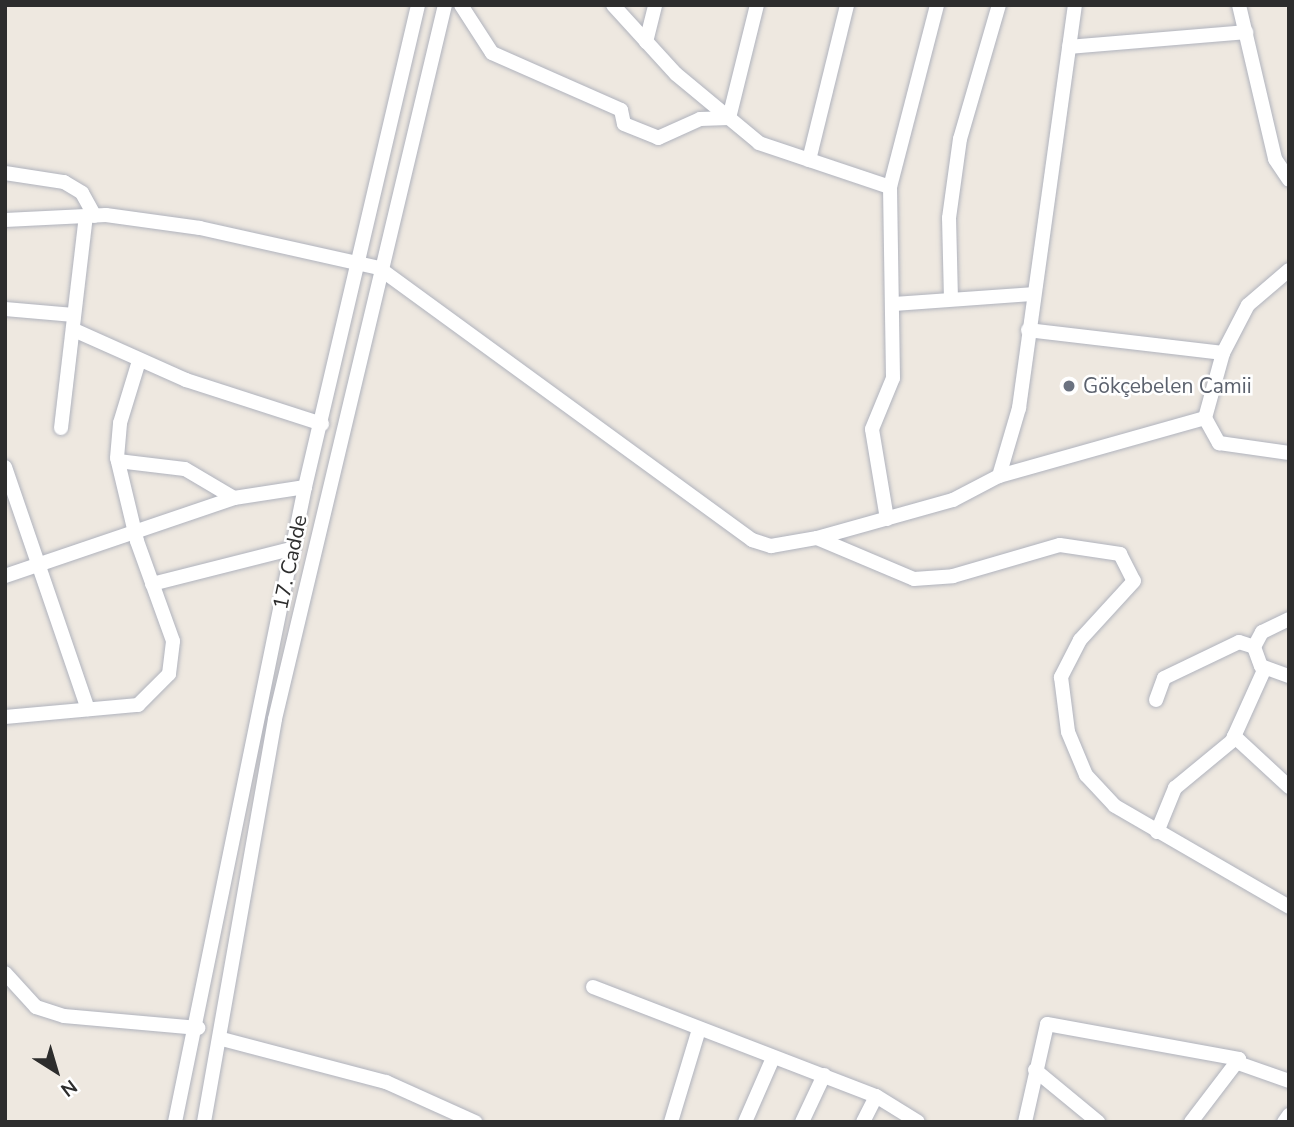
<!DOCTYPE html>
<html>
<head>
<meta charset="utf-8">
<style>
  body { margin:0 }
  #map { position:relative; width:1294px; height:1127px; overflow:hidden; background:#eee8e0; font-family:"Nunito Sans",sans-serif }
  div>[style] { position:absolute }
  .roads { filter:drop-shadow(0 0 2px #b0b3bd) drop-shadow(0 0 2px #b0b3bd) }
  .minor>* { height:14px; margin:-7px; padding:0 7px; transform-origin:7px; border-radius:7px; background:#fff }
  .dots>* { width:19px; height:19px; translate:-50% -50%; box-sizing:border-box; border:4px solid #fff; border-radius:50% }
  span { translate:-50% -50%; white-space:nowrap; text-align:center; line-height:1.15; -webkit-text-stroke:5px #fff; paint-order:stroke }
  .worship-label { font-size:21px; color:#5b616d }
  .left { translate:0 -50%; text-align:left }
  .street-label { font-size:21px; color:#2d2d2d }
  .frame { position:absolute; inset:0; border:7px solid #2d2d2d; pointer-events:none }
  .north { position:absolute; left:21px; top:1036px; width:70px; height:70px; -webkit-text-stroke:5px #fff; paint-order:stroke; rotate:143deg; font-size:19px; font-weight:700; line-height:28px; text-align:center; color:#2d2d2d }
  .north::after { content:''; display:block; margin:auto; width:24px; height:32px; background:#2d2d2d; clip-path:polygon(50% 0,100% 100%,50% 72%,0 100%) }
</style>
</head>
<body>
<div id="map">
  <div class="roads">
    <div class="minor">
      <div style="left:461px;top:5px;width:57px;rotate:57.1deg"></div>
      <div style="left:492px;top:53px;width:141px;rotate:23.8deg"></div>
      <div style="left:621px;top:110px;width:14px;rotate:78deg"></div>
      <div style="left:624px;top:124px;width:37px;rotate:22deg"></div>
      <div style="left:658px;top:138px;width:46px;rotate:-24.3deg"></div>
      <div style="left:700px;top:119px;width:29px;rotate:-2deg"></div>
      <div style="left:729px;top:118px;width:116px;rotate:-76.1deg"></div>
      <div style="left:613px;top:5px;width:93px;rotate:47.6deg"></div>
      <div style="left:676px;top:74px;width:108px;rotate:39.7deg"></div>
      <div style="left:759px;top:143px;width:138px;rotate:18.6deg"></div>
      <div style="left:1239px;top:5px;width:158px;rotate:76.8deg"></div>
      <div style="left:1275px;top:159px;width:25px;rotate:56deg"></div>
      <div style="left:646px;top:42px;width:38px;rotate:-76deg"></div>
      <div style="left:1069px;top:47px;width:178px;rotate:-4.8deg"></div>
      <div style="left:809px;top:160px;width:160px;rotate:-76.2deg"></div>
      <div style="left:5px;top:173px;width:60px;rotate:8.7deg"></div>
      <div style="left:64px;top:182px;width:21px;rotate:31deg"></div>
      <div style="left:82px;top:193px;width:26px;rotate:61deg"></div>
      <div style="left:5px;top:220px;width:101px;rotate:-2.8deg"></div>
      <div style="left:106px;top:215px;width:95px;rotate:7.9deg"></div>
      <div style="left:200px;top:228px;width:183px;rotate:12.6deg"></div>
      <div style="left:379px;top:268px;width:462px;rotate:36.1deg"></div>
      <div style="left:752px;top:540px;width:20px;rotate:18deg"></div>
      <div style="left:771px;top:546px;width:47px;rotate:-9.9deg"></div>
      <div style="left:817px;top:538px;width:141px;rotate:-15.6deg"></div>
      <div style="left:953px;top:500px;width:52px;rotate:-27.6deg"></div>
      <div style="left:999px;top:476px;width:71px;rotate:-73.6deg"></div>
      <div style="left:1019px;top:408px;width:407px;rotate:-82.1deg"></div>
      <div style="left:951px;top:299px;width:81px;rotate:-91.4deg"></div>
      <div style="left:949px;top:218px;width:80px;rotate:-82.1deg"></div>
      <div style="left:960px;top:139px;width:140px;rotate:-73.8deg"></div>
      <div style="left:894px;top:304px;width:138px;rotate:-4.1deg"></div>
      <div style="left:5px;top:309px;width:69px;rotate:5deg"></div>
      <div style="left:74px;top:330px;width:123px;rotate:24.1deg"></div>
      <div style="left:186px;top:380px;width:143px;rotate:17.9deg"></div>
      <div style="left:1028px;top:330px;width:196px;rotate:6.7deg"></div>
      <div style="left:1205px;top:418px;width:29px;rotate:61deg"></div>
      <div style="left:1219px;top:443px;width:71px;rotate:8.1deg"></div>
      <div style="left:61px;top:428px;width:213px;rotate:-83.3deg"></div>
      <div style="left:118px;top:461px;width:67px;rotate:6.8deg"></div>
      <div style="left:185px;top:469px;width:57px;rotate:30.6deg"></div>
      <div style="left:5px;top:467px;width:256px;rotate:71.1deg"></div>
      <div style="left:999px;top:476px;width:214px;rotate:-15.7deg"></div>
      <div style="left:1205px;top:418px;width:67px;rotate:-74.5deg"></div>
      <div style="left:1223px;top:353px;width:54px;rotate:-62.5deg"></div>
      <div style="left:1248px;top:305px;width:54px;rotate:-40.5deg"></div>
      <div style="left:887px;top:519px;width:91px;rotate:-99.5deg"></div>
      <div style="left:872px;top:429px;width:55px;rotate:-67.6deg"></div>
      <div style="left:893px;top:378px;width:191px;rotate:-90.9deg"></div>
      <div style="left:890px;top:187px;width:188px;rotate:-75.5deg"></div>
      <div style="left:817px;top:538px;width:105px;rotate:22.9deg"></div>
      <div style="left:914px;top:579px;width:39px;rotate:-4deg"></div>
      <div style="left:953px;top:576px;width:111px;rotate:-16.2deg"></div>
      <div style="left:1060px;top:545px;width:61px;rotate:8.5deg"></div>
      <div style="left:1120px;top:554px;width:30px;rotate:63deg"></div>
      <div style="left:1134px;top:581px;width:80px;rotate:132.5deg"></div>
      <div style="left:1080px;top:640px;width:42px;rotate:117.2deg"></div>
      <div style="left:1061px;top:677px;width:55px;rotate:82.7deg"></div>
      <div style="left:1068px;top:732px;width:47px;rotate:67.3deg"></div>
      <div style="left:1086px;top:775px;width:42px;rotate:46.9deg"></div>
      <div style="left:1115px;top:806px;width:201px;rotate:30.1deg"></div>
      <div style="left:5px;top:576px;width:242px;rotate:-18.8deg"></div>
      <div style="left:234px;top:498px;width:72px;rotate:-8.8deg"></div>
      <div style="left:152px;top:584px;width:146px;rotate:-14.2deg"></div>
      <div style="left:1289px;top:619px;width:30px;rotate:154deg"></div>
      <div style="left:1262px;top:632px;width:17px;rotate:118deg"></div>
      <div style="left:1254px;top:647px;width:20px;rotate:70deg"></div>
      <div style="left:1261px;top:666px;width:30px;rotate:20deg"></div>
      <div style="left:1156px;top:700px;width:23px;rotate:-70deg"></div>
      <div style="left:1164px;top:678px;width:83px;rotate:-25.6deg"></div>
      <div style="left:1239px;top:642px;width:16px;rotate:18deg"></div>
      <div style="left:5px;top:717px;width:134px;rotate:-5.2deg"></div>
      <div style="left:138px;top:705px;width:44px;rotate:-45deg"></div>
      <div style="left:169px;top:674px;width:33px;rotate:-83deg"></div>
      <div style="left:173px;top:641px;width:106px;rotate:-109.8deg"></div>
      <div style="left:137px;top:541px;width:85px;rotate:-103.5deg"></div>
      <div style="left:117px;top:458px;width:35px;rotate:-85deg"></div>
      <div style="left:120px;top:423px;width:65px;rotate:-73deg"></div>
      <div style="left:1234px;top:736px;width:75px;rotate:42.8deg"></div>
      <div style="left:1157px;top:832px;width:48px;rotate:-67.8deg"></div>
      <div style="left:1175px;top:788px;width:74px;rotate:-39.5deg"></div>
      <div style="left:1232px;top:741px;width:80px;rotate:-65.7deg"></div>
      <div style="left:5px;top:973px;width:46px;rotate:47.6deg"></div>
      <div style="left:36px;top:1007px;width:29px;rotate:18deg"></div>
      <div style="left:64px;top:1016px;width:135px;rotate:5.1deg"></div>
      <div style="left:593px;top:987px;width:303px;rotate:21.1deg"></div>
      <div style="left:876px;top:1096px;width:49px;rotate:31.8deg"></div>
      <div style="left:222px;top:1039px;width:170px;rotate:14.7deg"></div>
      <div style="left:386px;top:1082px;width:98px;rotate:24.2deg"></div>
      <div style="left:1239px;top:1059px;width:5px;rotate:143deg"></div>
      <div style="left:1235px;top:1062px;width:57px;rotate:19.4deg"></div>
      <div style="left:1035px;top:1070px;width:82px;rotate:39.5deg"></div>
      <div style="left:175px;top:1122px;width:648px;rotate:-78.43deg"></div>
      <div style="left:305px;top:487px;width:495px;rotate:-76.8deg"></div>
      <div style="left:204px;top:1122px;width:409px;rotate:-80deg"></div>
      <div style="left:275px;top:719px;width:734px;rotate:-76.61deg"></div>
      <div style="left:671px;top:1122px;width:97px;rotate:-73.2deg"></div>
      <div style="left:745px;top:1122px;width:70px;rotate:-66.4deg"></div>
      <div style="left:802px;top:1122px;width:52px;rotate:-64.9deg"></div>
      <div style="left:863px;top:1122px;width:29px;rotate:-63deg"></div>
      <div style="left:1025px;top:1122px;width:100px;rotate:-77.3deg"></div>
      <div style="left:1047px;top:1024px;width:195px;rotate:10.3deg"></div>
      <div style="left:1191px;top:1122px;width:79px;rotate:-52.7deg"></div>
      <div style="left:1284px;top:1122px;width:9px;rotate:-54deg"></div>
    </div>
  </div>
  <div class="dots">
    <div style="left:1069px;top:386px;background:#6b7280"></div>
  </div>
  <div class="worship-label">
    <span class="left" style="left:1083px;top:386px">Gökçebelen Camii</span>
  </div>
  <div class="street-label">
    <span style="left:290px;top:562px;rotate:-78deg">17. Cadde</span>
  </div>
  <div class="frame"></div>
  <div class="north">N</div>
</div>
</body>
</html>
